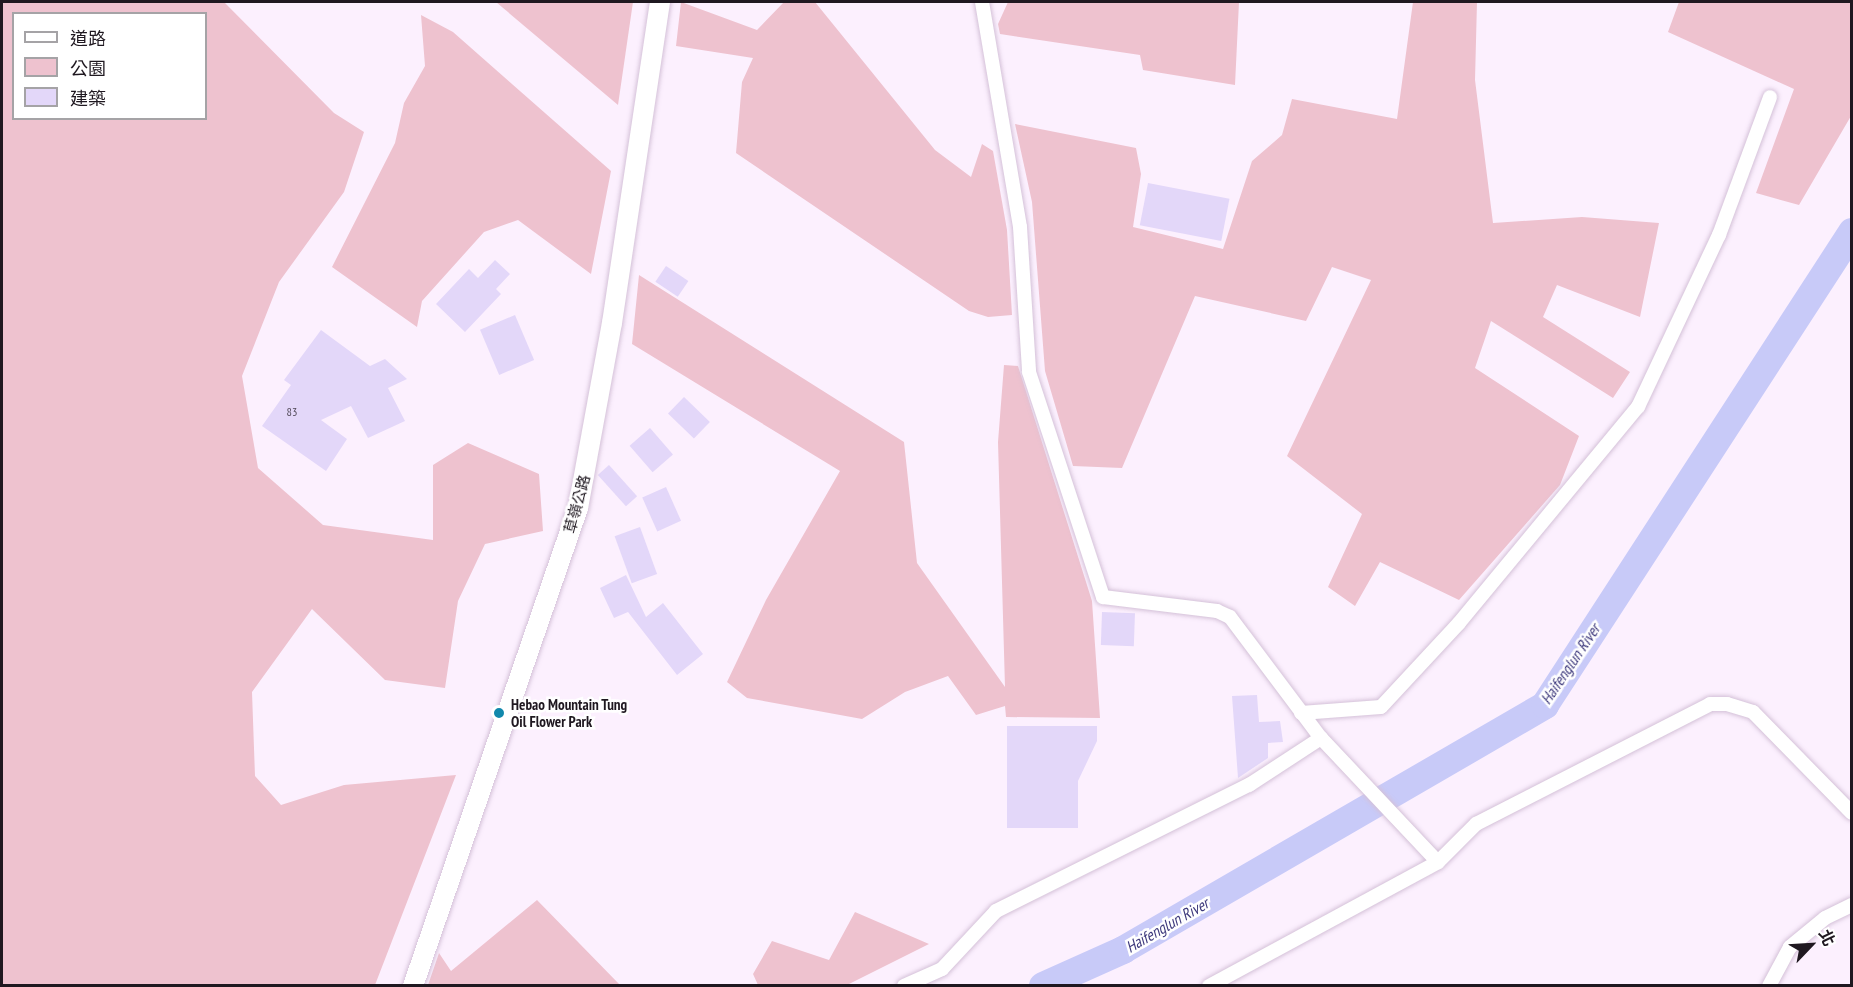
<!DOCTYPE html>
<html>
<head>
<meta charset="utf-8">
<style>
  body { margin:0 }
  #map { position:relative; width:1853px; height:987px; overflow:hidden; background:#fcf0fe; font-family:"PT Sans Narrow","Noto Sans TC",sans-serif }
  div>[style] { position:absolute }
  .green>* { inset:0; background:#eec2cf }
  .river>* { height:28px; margin:-14px; padding:0 14px; transform-origin:14px; border-radius:14px; background:#c8caf8 }
  .building>* { inset:0; background:#e3d7f9; transform-origin:0 0 }
  .roads { filter:drop-shadow(0 0 2px #d4c1d8) drop-shadow(0 0 2px #d4c1d8) }
  .street>* { height:14px; margin:-7px; padding:0 7px; transform-origin:7px; border-radius:7px; background:#fff }
  .secondary>* { height:20px; margin:-10px; padding:0 10px; transform-origin:10px; border-radius:10px; background:#fff }
  .dots>* { width:16px; height:16px; translate:-50% -50%; box-sizing:border-box; border:3px solid #fff; border-radius:50% }
  span { translate:-50% -50%; white-space:nowrap; text-align:center; line-height:1.15; -webkit-text-stroke:5px #fff; paint-order:stroke }
  .number-label { font-size:12px; color:#504856 }
  .number-label span { -webkit-text-stroke-width:0 }
  .street-label { font-size:15px; color:#1f1820 }
  .poi-label { font-size:15px; color:#1f1820; font-weight:700 }
  .left { translate:0 -50%; text-align:left }
  .water-label { font-size:16px; color:#3d397c; font-style:italic }
  .frame { position:absolute; inset:0; border:3px solid #1f1820; pointer-events:none }
  .legend { position:absolute; left:12px; top:12px; width:195px; height:108px; box-sizing:border-box; background:#fff; border:2px solid #a5a3a6; margin:0; padding:8px 10px; list-style:none; font-size:18px; color:#1f1820 }
  .legend li { display:flex; align-items:center; gap:12px; height:30px }
  .legend b { width:30px; border:2px solid #a5a3a6 }
  .north { position:absolute; left:1781px; top:915px; width:60px; height:60px; -webkit-text-stroke:4px #fff; paint-order:stroke; rotate:65deg; font-size:16px; font-weight:700; line-height:24px; text-align:center; color:#1f1820 }
  .north::after { content:''; display:block; margin:auto; width:21px; height:27px; background:#1f1820; clip-path:polygon(50% 0,100% 100%,50% 72%,0 100%) }
</style>
</head>
<body>
<div id="map">
  <div class="green">
    <div style="clip-path:polygon(evenodd,2px 2px,224px 2px,334px 113px,364px 132px,344px 192px,279px 282px,242px 376px,258px 468px,323px 525px,433px 540px,433px 465px,468px 443px,539px 474px,543px 531px,485px 544px,458px 601px,445px 688px,385px 680px,312px 609px,252px 692px,255px 776px,281px 805px,344px 785px,456px 775px,375px 985px,2px 985px,2px 2px,14px 14px,206px 14px,206px 118px,14px 118px,14px 14px)"></div>
    <div style="clip-path:polygon(496px 2px,633px 2px,618px 105px)"></div>
    <div style="clip-path:polygon(681px 2px,757px 30px,784px 2px,815px 2px,935px 150px,971px 177px,982px 144px,993px 151px,1007px 230px,1012px 315px,988px 317px,969px 311px,736px 153px,742px 82px,753px 58px,676px 46px)"></div>
    <div style="clip-path:polygon(1008px 2px,1239px 2px,1235px 85px,1143px 70px,1140px 55px,1000px 34px,998px 24px)"></div>
    <div style="clip-path:polygon(1413px 2px,1477px 2px,1475px 80px,1493px 223px,1582px 217px,1659px 223px,1640px 317px,1557px 285px,1543px 317px,1630px 372px,1613px 398px,1491px 321px,1475px 368px,1579px 436px,1560px 485px,1459px 600px,1380px 562px,1355px 606px,1328px 587px,1362px 514px,1287px 456px,1371px 280px,1332px 267px,1306px 321px,1195px 296px,1122px 468px,1073px 466px,1045px 371px,1032px 202px,1015px 124px,1136px 148px,1141px 174px,1133px 227px,1223px 249px,1252px 161px,1282px 135px,1292px 99px,1397px 119px)"></div>
    <div style="clip-path:polygon(1679px 2px,1851px 2px,1851px 116px,1799px 205px,1756px 193px,1794px 89px,1668px 32px)"></div>
    <div style="clip-path:polygon(421px 15px,453px 32px,611px 171px,591px 274px,518px 220px,484px 232px,422px 301px,417px 327px,332px 267px,395px 143px,404px 103px,425px 66px)"></div>
    <div style="clip-path:polygon(639px 275px,904px 442px,917px 563px,1005px 687px,998px 442px,1004px 365px,1018px 366px,1092px 601px,1100px 718px,1006px 717px,1005px 706px,976px 715px,948px 676px,905px 692px,862px 719px,747px 698px,727px 682px,766px 600px,840px 471px,632px 344px)"></div>
    <div style="clip-path:polygon(537px 900px,620px 985px,428px 985px,439px 953px,451px 971px)"></div>
    <div style="clip-path:polygon(855px 912px,929px 944px,847px 985px,758px 985px,753px 974px,772px 941px,829px 960px)"></div>
  </div>
  <div class="river">
    <div style="left:1043px;top:986px;width:88px;rotate:-24.2deg"></div>
    <div style="left:1123px;top:950px;width:488px;rotate:-30.1deg"></div>
    <div style="left:1545px;top:705px;width:564px;rotate:-57.01deg"></div>
  </div>
  <div class="building">
    <div style="left:1148px;top:183px;width:83px;height:43px;rotate:11deg"></div>
    <div style="clip-path:polygon(495px 260px,510px 274px,496px 289px,501px 294px,465px 332px,436px 304px,469px 269px,478px 278px)"></div>
    <div style="left:666px;top:266px;width:27px;height:19px;rotate:34deg"></div>
    <div style="left:515px;top:315px;width:49px;height:38px;rotate:67deg"></div>
    <div style="clip-path:polygon(321px 330px,370px 366px,385px 359px,407px 379px,388px 388px,405px 421px,368px 438px,351px 406px,321px 420px,347px 439px,326px 471px,262px 426px,291px 385px,284px 380px)"></div>
    <div style="left:684px;top:397px;width:36px;height:23px;rotate:44deg"></div>
    <div style="left:650px;top:428px;width:35px;height:27px;rotate:49deg"></div>
    <div style="left:609px;top:465px;width:42px;height:15px;rotate:48deg"></div>
    <div style="left:666px;top:487px;width:37px;height:26px;rotate:66deg"></div>
    <div style="left:640px;top:527px;width:50px;height:27px;rotate:70deg"></div>
    <div style="clip-path:polygon(626px 575px,646px 617px,663px 603px,703px 654px,677px 675px,628px 612px,614px 618px,600px 588px)"></div>
    <div style="left:1102px;top:612px;width:33px;height:33px;rotate:2deg"></div>
    <div style="clip-path:polygon(1257px 695px,1259px 722px,1280px 721px,1283px 742px,1268px 743px,1268px 758px,1238px 778px,1232px 696px)"></div>
    <div style="clip-path:polygon(1007px 726px,1097px 726px,1097px 741px,1078px 781px,1078px 828px,1007px 828px)"></div>
  </div>
  <div class="roads">
    <div class="street">
      <div style="left:982px;top:2px;width:228px;rotate:80.4deg"></div>
      <div style="left:1020px;top:227px;width:145px;rotate:86.4deg"></div>
      <div style="left:1029px;top:372px;width:237px;rotate:71.8deg"></div>
      <div style="left:1103px;top:597px;width:115px;rotate:7deg"></div>
      <div style="left:1217px;top:611px;width:14px;rotate:25deg"></div>
      <div style="left:1230px;top:617px;width:151px;rotate:53.1deg"></div>
      <div style="left:1321px;top:738px;width:170px;rotate:46.7deg"></div>
      <div style="left:1301px;top:713px;width:80px;rotate:-4.3deg"></div>
      <div style="left:1381px;top:707px;width:115px;rotate:-47.1deg"></div>
      <div style="left:1459px;top:623px;width:281px;rotate:-50.4deg"></div>
      <div style="left:1638px;top:407px;width:190px;rotate:-64.8deg"></div>
      <div style="left:1719px;top:235px;width:147px;rotate:-69.7deg"></div>
      <div style="left:904px;top:986px;width:42px;rotate:-24.1deg"></div>
      <div style="left:942px;top:969px;width:79px;rotate:-47deg"></div>
      <div style="left:996px;top:911px;width:283px;rotate:-26.5deg"></div>
      <div style="left:1249px;top:785px;width:86px;rotate:-33.1deg"></div>
      <div style="left:1209px;top:986px;width:260px;rotate:-28.4deg"></div>
      <div style="left:1438px;top:862px;width:54px;rotate:-45deg"></div>
      <div style="left:1476px;top:824px;width:263px;rotate:-27.1deg"></div>
      <div style="left:1710px;top:704px;width:17px"></div>
      <div style="left:1727px;top:704px;width:27px;rotate:17deg"></div>
      <div style="left:1753px;top:712px;width:141px;rotate:45.6deg"></div>
      <div style="left:1769px;top:986px;width:44px;rotate:-61.7deg"></div>
      <div style="left:1790px;top:947px;width:45px;rotate:-39.6deg"></div>
      <div style="left:1825px;top:918px;width:30px;rotate:-26deg"></div>
    </div>
    <div class="secondary">
      <div style="left:413px;top:986px;width:506px;rotate:-70.96deg"></div>
      <div style="left:578px;top:508px;width:188px;rotate:-79.6deg"></div>
      <div style="left:612px;top:323px;width:325px;rotate:-81.5deg"></div>
    </div>
  </div>
  <div class="dots">
    <div style="left:499px;top:713px;background:#1188ac"></div>
  </div>
  <div class="number-label">
    <span style="left:292px;top:412px">83</span>
  </div>
  <div class="street-label">
    <span style="left:577px;top:504px;rotate:-75deg">草嶺公路</span>
  </div>
  <div class="poi-label">
    <span class="left" style="left:511px;top:713px">Hebao Mountain Tung<br>Oil Flower Park</span>
  </div>
  <div class="water-label">
    <span style="left:1570px;top:664px;rotate:-56deg">Haifenglun River</span>
    <span style="left:1167px;top:925px;rotate:-30deg">Haifenglun River</span>
  </div>
  <div class="frame"></div>
  <ul class="legend">
  <li><b style="height:8px;background:#fff"></b>道路</li>
  <li><b style="height:16px;background:#eec2cf"></b>公園</li>
  <li><b style="height:16px;background:#e3d7f9"></b>建築</li>
  </ul>
  <div class="north">北</div>
</div>
</body>
</html>
